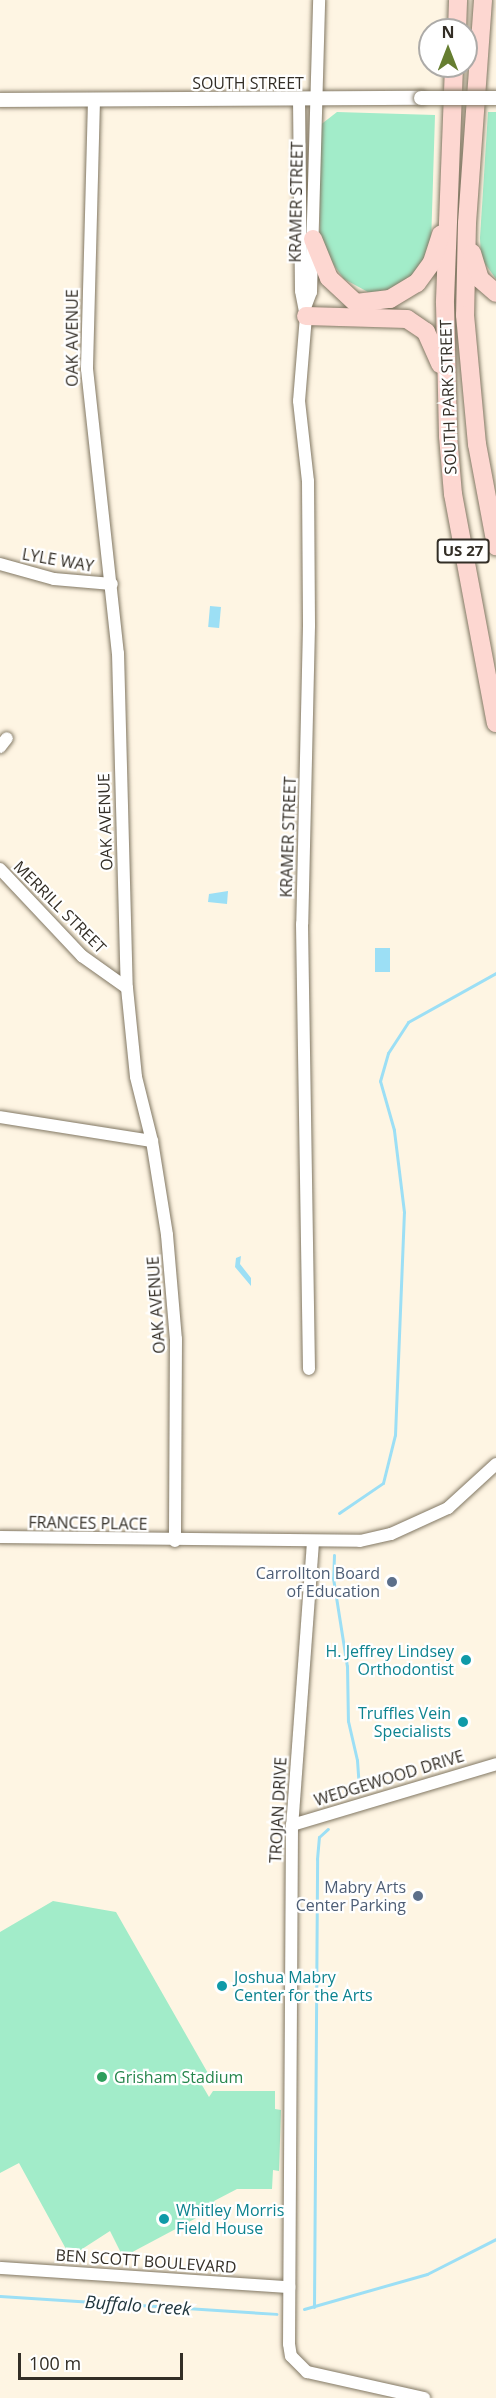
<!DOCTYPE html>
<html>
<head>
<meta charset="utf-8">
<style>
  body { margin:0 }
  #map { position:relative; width:496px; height:2398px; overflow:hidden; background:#fef5e3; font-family:"Open Sans",sans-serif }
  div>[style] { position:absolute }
  .green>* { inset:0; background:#a2ecc9 }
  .water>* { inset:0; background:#9cdff5; transform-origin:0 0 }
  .stream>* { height:3px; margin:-1.5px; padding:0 1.5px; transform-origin:1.5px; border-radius:1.5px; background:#9cdff5 }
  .roads { filter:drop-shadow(0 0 2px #817763) drop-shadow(0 0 2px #817763) }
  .minor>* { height:12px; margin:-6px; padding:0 6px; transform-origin:6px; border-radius:6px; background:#fff }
  .tertiary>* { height:14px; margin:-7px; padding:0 7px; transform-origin:7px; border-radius:7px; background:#fff }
  .primary>* { height:18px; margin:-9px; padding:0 9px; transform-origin:9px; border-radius:9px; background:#fdd7d1 }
  .bridges { filter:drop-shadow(0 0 2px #817763) drop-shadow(0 0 2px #817763) }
  .tertiary-bridge>* { height:14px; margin:-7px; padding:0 7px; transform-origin:7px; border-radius:7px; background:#fff }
  .dots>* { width:16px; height:16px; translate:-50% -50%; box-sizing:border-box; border:3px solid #fff; border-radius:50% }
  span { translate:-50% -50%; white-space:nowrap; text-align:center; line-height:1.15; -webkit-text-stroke:4.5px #fff; paint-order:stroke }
  .shield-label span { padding:2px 4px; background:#fff; border:2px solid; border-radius:4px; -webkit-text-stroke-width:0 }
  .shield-label { font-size:15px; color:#332e26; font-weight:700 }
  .street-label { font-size:16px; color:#332e26 }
  .service-label { font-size:16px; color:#4e5e75 }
  .right { translate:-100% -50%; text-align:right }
  .culture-label { font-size:16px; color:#0d838f }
  .left { translate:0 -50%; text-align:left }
  .leisure-label { font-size:16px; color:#27864d }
  .water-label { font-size:18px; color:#21373e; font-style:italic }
  .north { position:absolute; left:418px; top:18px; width:60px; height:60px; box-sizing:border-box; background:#fff; border:2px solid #adaba8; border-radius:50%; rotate:0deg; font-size:16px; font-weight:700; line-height:24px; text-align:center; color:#332e26 }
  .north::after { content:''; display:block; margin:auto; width:21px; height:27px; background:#667e31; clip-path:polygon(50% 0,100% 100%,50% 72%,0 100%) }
  .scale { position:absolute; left:18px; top:2353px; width:165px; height:27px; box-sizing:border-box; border:3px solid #332e26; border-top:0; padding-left:8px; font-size:18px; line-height:21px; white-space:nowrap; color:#332e26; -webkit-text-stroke:4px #fff; paint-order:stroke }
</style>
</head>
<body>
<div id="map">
  <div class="green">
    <div style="clip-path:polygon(337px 112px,435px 115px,431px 245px,423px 267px,404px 287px,388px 293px,368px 292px,344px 279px,320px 246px,319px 126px)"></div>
    <div style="clip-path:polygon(488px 112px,496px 112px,496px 279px,481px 258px,480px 238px)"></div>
    <div style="clip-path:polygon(53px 1901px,116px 1912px,209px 2075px,199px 2080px,209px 2097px,213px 2091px,275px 2091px,275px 2109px,281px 2110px,279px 2171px,273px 2170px,272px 2189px,237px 2189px,214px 2201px,217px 2207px,123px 2257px,110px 2231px,79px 2251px,66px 2249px,19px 2163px,0 2173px,0 1932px)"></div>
  </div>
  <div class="water">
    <div style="left:210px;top:606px;width:11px;height:21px;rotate:5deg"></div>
    <div style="clip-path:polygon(228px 891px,227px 904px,208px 902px,209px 894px)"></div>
    <div style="left:390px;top:948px;width:24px;height:15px;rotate:90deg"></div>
    <div style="clip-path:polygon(241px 1256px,240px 1264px,251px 1278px,251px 1286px,235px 1267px,236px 1258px)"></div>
  </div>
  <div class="stream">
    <div style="left:339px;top:1513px;width:53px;rotate:-34.3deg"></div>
    <div style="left:383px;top:1483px;width:49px;rotate:-76deg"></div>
    <div style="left:395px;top:1435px;width:223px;rotate:-87.7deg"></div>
    <div style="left:404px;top:1212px;width:83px;rotate:-97deg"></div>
    <div style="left:394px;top:1130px;width:51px;rotate:-105.9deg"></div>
    <div style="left:380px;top:1081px;width:29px;rotate:-74deg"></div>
    <div style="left:388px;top:1053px;width:37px;rotate:-57deg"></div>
    <div style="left:408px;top:1022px;width:101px;rotate:-29.1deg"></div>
    <div style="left:334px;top:1555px;width:23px;rotate:92deg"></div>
    <div style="left:333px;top:1578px;width:89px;rotate:81deg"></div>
    <div style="left:347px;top:1666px;width:55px;rotate:89deg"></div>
    <div style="left:348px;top:1721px;width:40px;rotate:77deg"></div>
    <div style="left:357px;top:1760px;width:29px;rotate:86deg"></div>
    <div style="left:0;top:2296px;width:277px;rotate:3.7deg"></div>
    <div style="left:314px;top:2307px;width:448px;rotate:-89.6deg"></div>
    <div style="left:317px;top:1859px;width:22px;rotate:-85deg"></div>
    <div style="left:319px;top:1837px;width:12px;rotate:-42deg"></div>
    <div style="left:304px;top:2309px;width:128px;rotate:-15.9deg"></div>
    <div style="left:427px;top:2274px;width:77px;rotate:-26.9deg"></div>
  </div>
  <div class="roads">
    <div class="minor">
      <div style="left:299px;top:99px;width:192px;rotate:89.4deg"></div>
      <div style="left:301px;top:291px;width:25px;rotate:79deg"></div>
      <div style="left:306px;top:316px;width:85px;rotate:94.7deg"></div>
      <div style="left:299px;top:401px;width:81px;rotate:83.6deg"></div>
      <div style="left:308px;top:481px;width:145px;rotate:89.6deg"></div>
      <div style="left:309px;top:626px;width:298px;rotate:91.3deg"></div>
      <div style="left:302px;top:924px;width:445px;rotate:89.1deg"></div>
      <div style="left:94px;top:100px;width:269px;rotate:91.5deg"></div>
      <div style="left:87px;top:369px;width:286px;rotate:83.8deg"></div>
      <div style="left:118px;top:653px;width:335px;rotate:88.5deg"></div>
      <div style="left:127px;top:988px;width:89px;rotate:84.2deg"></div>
      <div style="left:136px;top:1077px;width:66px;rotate:76deg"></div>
      <div style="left:152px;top:1141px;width:95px;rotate:80.9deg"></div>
      <div style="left:167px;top:1235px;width:104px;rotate:85.1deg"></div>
      <div style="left:176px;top:1339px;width:202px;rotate:90.3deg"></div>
      <div style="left:306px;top:305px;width:14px;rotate:-69deg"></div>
      <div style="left:311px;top:292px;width:292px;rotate:-88.4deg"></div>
      <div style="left:0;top:564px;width:56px;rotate:15.5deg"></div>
      <div style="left:54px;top:579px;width:58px;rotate:4.9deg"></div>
      <div style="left:0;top:747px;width:11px;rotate:-52deg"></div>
      <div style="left:0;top:869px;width:120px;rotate:46.7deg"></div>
      <div style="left:82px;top:956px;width:55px;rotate:35.4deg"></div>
      <div style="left:0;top:1117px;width:154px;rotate:9deg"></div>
      <div style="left:0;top:1537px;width:360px;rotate:0.6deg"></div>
      <div style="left:360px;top:1541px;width:32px;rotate:-13deg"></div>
      <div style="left:391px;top:1534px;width:63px;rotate:-24.5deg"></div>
      <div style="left:448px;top:1508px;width:65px;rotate:-42.5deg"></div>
      <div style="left:313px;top:1542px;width:284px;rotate:94.2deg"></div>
      <div style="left:292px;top:1825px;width:519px;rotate:90.33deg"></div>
      <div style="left:289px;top:2344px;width:12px;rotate:81deg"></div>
      <div style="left:291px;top:2356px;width:23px;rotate:45deg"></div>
      <div style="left:307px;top:2372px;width:120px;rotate:12.5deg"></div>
      <div style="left:292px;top:1825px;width:213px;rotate:-16.6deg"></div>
      <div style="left:0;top:2268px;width:290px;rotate:3.8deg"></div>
    </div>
    <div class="tertiary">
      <div style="left:0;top:100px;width:421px;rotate:-0.3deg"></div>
    </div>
    <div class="primary">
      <div style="left:483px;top:0;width:224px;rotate:94.1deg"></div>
      <div style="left:467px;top:223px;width:92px;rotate:91.2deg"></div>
      <div style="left:465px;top:315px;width:130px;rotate:84.7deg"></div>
      <div style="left:477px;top:444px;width:104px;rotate:79.4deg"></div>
      <div style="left:457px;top:30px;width:30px;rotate:-88deg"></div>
      <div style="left:454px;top:66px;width:237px;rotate:92.2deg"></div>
      <div style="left:445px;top:303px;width:133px;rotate:88.7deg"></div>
      <div style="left:448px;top:436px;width:58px;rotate:85.1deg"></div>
      <div style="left:453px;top:494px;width:233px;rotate:79.4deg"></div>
      <div style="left:313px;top:239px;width:42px;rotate:67.7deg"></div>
      <div style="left:329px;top:278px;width:37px;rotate:43deg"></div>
      <div style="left:356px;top:303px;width:34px;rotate:-7deg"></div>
      <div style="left:390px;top:299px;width:31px;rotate:-31deg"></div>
      <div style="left:417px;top:283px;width:26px;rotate:-54deg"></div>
      <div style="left:432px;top:262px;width:29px;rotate:-72deg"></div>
      <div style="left:472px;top:253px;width:27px;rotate:73deg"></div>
      <div style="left:480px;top:279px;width:21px;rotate:41deg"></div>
      <div style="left:306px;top:316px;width:101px;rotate:1.7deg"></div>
      <div style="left:407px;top:319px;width:23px;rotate:34deg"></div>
      <div style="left:426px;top:332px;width:35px;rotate:66deg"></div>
    </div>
  </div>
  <div class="bridges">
    <div class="tertiary-bridge">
      <div style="left:421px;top:98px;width:75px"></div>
    </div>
  </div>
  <div class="dots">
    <div style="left:392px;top:1582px;background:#5c6f8a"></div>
    <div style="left:466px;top:1660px;background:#0f9aa8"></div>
    <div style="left:463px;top:1722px;background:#0f9aa8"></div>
    <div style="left:418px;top:1896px;background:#5c6f8a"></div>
    <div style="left:222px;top:1986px;background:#0f9aa8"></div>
    <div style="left:102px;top:2077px;background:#2e9e5b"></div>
    <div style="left:164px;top:2219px;background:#0f9aa8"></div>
  </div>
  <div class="shield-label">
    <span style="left:463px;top:551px">US 27</span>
  </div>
  <div class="street-label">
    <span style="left:248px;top:83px">SOUTH STREET</span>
    <span style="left:296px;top:202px;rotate:-89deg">KRAMER STREET</span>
    <span style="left:72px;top:338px;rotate:-90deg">OAK AVENUE</span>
    <span style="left:448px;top:397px;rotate:-92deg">SOUTH PARK STREET</span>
    <span style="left:58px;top:560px;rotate:10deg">LYLE WAY</span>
    <span style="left:105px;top:822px;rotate:-92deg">OAK AVENUE</span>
    <span style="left:288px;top:837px;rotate:-88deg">KRAMER STREET</span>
    <span style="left:60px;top:907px;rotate:45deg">MERRILL STREET</span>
    <span style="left:156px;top:1305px;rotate:-94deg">OAK AVENUE</span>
    <span style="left:88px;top:1523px;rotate:1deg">FRANCES PLACE</span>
    <span style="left:389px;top:1778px;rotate:-17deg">WEDGEWOOD DRIVE</span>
    <span style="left:278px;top:1810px;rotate:-87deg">TROJAN DRIVE</span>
    <span style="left:146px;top:2261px;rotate:4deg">BEN SCOTT BOULEVARD</span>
  </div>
  <div class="service-label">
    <span class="right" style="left:380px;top:1582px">Carrollton Board<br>of Education</span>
    <span class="right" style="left:406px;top:1896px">Mabry Arts<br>Center Parking</span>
  </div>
  <div class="culture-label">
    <span class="right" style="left:454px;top:1660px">H. Jeffrey Lindsey<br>Orthodontist</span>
    <span class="right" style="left:451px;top:1722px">Truffles Vein<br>Specialists</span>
    <span class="left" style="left:234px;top:1986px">Joshua Mabry<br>Center for the Arts</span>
    <span class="left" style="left:176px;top:2219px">Whitley Morris<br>Field House</span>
  </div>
  <div class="leisure-label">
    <span class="left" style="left:114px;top:2077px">Grisham Stadium</span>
  </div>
  <div class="water-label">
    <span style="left:138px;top:2305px;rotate:4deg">Buffalo Creek</span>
  </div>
  <div class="north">N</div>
  <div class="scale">100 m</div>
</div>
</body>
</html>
